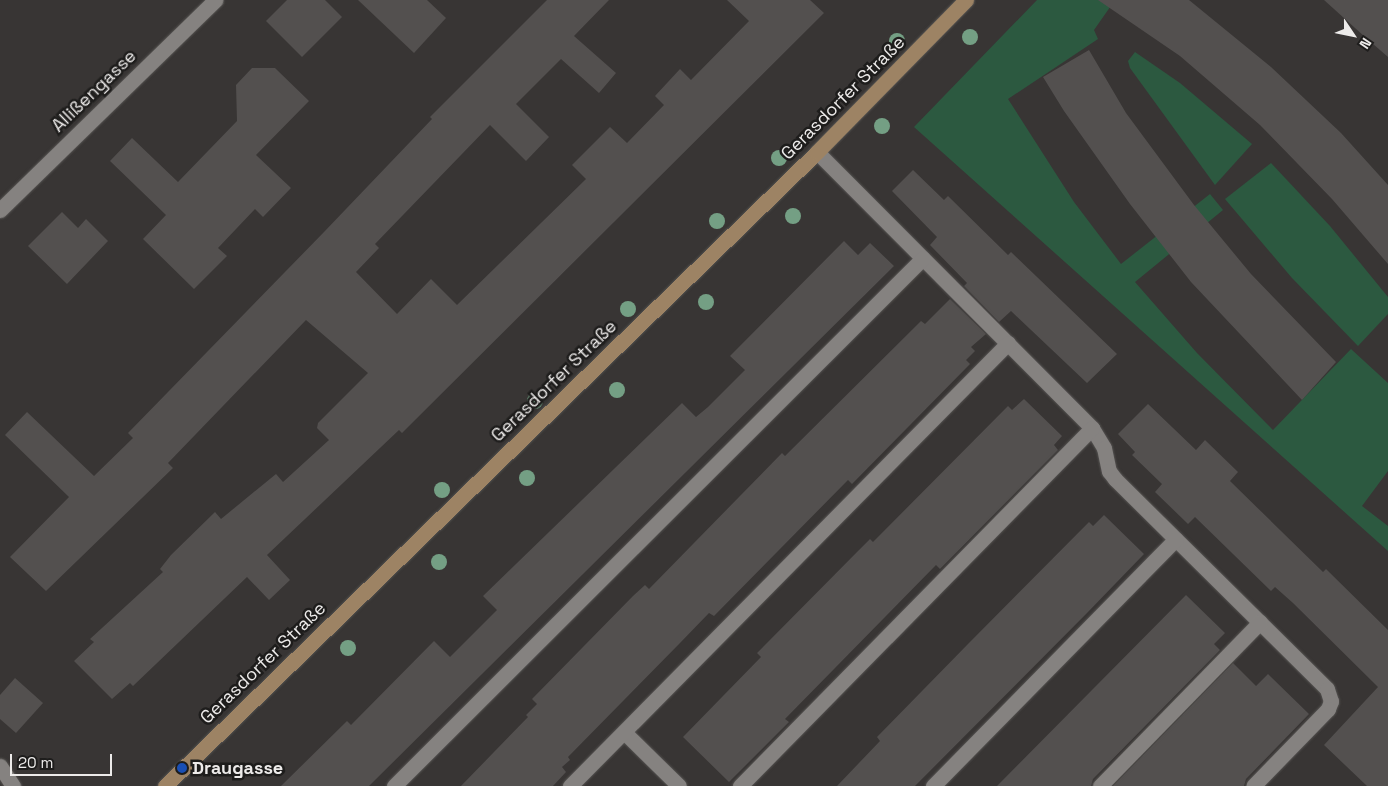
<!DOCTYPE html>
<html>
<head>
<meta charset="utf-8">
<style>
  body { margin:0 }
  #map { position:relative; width:1388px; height:786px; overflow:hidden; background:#383534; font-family:"Space Grotesk",sans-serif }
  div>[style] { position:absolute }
  .green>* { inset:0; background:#2c5940 }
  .building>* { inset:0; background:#53504f }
  .roads { filter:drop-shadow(0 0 1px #555351) drop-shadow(0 0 1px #555351) }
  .service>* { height:15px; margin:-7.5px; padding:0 7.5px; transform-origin:7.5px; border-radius:7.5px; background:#858280 }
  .minor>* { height:15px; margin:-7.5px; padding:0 7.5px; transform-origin:7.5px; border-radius:7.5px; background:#858280 }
  .secondary>* { height:15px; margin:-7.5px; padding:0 7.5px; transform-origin:7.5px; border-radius:7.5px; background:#9d8364 }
  .trees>* { width:16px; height:16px; margin:-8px; border-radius:50%; background:#749f84 }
  .dots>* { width:14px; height:14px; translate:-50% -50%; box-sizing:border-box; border:2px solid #1e1d1c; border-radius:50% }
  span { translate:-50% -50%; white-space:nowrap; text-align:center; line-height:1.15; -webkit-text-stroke:5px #1e1d1c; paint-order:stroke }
  .street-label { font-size:18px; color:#edebea }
  .poi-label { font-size:18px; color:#edebea; font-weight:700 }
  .left { translate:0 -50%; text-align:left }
  .north { position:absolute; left:1328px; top:10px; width:50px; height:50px; -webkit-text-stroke:4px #1e1d1c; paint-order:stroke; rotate:124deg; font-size:14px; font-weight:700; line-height:20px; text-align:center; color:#edebea }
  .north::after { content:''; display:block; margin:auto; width:18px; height:22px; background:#edebea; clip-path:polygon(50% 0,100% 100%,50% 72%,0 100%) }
  .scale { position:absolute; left:10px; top:754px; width:102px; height:22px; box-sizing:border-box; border:2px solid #edebea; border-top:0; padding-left:6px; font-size:15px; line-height:18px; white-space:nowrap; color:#edebea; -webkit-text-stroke:4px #1e1d1c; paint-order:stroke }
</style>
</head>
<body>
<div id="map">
  <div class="green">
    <div style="clip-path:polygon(1037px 0,1115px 0,1094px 30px,1098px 39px,1008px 99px,1074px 202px,1121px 264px,1210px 194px,1223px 210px,1135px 282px,1197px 353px,1273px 430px,1351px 349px,1388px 383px,1388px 471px,1362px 506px,1388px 526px,1388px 551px,914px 127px)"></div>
    <div style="clip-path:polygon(1135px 52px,1180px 83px,1252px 144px,1215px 185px,1130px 68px,1128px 61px)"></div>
    <div style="clip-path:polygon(1271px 163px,1330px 226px,1388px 297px,1388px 314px,1358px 346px,1292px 278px,1225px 199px)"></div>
  </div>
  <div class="building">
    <div style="clip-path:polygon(287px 0,325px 0,342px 17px,302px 57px,266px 21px)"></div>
    <div style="clip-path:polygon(358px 0,427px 0,446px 18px,414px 53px)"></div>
    <div style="clip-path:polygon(547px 0,609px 0,574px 36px,616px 73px,599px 93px,561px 59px,516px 104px,549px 137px,526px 161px,490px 125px,375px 244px,379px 248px,356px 272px,397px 314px,431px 279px,457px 305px,586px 179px,572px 165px,610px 127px,627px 143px,664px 105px,655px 96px,680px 69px,691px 80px,749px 21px,727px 0,810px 0,824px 13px,402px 433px,399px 430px,267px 555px,290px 580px,269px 600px,247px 577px,133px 686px,130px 683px,112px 699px,74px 661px,94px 642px,90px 639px,163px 572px,160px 569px,171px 555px,215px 512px,221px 519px,276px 474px,283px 482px,329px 440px,317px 428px,318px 423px,368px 373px,306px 320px,168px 463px,173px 468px,46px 591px,10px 557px,69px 497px,5px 435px,27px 412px,94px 476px,133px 438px,128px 433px,324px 232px,432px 119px,430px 117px)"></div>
    <div style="clip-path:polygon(1098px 0,1189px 0,1271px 67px,1341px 133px,1388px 185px,1388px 264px,1332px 199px,1260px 125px,1180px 56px)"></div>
    <div style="clip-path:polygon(1324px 0,1388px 0,1388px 57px,1365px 37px)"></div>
    <div style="clip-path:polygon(1089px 50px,1126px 113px,1194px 205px,1251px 274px,1336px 362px,1302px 400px,1191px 282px,1130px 204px,1064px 111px,1043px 77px)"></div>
    <div style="clip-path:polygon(252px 68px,275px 68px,309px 101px,256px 155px,291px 188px,263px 217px,255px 209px,218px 248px,227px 256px,194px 289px,143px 239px,166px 215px,110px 161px,132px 138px,178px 182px,237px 121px,236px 85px)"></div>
    <div style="clip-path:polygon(913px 170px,944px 200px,948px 196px,1008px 255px,1011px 252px,1117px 354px,1087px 383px,1011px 311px,999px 322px,964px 286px,967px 283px,930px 245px,937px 237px,892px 191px)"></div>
    <div style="clip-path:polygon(62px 212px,78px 228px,86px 219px,108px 241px,67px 284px,28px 246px)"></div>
    <div style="clip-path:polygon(844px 241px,858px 255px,870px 243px,894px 266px,369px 786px,281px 786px,347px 721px,351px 725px,434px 641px,450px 657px,497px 610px,483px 596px,682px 403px,696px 417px,708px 407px,745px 370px,730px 356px)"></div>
    <div style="clip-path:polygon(950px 299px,986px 334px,971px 347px,975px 351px,966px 360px,970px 364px,852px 484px,848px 480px,714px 616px,709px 613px,680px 643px,568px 757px,570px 760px,562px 767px,566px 772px,553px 786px,461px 786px,528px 717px,526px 715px,537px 704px,532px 699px,633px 596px,645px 585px,649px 589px,782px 453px,785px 456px,921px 321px,925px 324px)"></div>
    <div style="clip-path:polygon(1024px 399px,1062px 436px,1054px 445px,1058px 450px,940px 569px,936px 565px,785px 719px,789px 722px,729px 782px,683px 737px,761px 657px,757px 653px,859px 550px,870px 539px,873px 542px,1008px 406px,1012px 410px)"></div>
    <div style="clip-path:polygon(1148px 404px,1196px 450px,1205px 440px,1238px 472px,1230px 481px,1323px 572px,1326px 569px,1388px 630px,1388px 786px,1367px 786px,1324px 745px,1378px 687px,1293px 603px,1275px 587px,1271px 591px,1195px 517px,1188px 524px,1155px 492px,1162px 484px,1132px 455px,1135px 452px,1118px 434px)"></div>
    <div style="clip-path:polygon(1104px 515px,1144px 554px,1087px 613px,915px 786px,837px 786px,880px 741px,877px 737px,967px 645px,1089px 522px,1093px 526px)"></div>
    <div style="clip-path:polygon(1186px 595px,1225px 633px,1214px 644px,1220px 650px,1093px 779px,1091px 786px,997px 786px)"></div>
    <div style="clip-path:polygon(1233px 663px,1256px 686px,1268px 674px,1309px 714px,1246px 779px,1244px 786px,1113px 786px)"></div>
    <div style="clip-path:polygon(15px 678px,43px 703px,16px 733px,0 719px,0 695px)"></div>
  </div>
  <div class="roads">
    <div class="service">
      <div style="left:817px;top:152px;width:390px;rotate:45.1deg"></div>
      <div style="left:1092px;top:428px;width:23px;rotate:59deg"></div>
      <div style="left:1104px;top:448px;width:24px;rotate:78deg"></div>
      <div style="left:1109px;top:471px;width:10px;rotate:53deg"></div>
      <div style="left:1115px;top:479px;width:298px;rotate:44.7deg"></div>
      <div style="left:1327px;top:689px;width:13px;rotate:72deg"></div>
      <div style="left:1331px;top:701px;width:9px;rotate:111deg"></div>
      <div style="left:1328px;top:709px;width:107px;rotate:134.2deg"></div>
      <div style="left:624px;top:732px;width:77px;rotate:44.5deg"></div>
      <div style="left:394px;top:786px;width:747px;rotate:-44.95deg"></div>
      <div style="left:570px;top:786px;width:623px;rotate:-45.33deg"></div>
      <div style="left:740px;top:786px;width:502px;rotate:-45.48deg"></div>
      <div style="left:933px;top:786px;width:346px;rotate:-45.5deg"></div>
      <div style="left:1100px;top:786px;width:229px;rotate:-45.7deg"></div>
    </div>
    <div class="minor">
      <div style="left:0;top:210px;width:301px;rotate:-44.3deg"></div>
      <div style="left:0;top:766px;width:24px;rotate:57deg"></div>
    </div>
    <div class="secondary">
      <div style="left:165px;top:786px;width:909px;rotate:-44.2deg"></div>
      <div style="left:817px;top:152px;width:213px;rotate:-45.6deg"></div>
    </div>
  </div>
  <div class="trees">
    <div style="left:970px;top:37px"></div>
    <div style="left:897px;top:41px"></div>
    <div style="left:882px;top:126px"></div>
    <div style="left:779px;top:158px"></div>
    <div style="left:793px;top:216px"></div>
    <div style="left:717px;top:221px"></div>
    <div style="left:706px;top:302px"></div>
    <div style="left:628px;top:309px"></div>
    <div style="left:617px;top:390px"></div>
    <div style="left:535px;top:401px"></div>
    <div style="left:527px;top:478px"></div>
    <div style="left:442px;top:490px"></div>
    <div style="left:439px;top:562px"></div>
    <div style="left:348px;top:648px"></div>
  </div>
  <div class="dots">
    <div style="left:182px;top:768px;background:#1a4fb4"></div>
  </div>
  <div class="street-label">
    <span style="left:94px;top:91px;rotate:-44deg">Allißengasse</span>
    <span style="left:843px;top:98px;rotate:-45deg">Gerasdorfer Straße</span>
    <span style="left:554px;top:381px;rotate:-44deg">Gerasdorfer Straße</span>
    <span style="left:263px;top:663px;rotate:-44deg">Gerasdorfer Straße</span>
  </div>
  <div class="poi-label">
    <span class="left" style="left:192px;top:768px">Draugasse</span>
  </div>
  <div class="north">N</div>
  <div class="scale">20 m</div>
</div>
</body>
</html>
